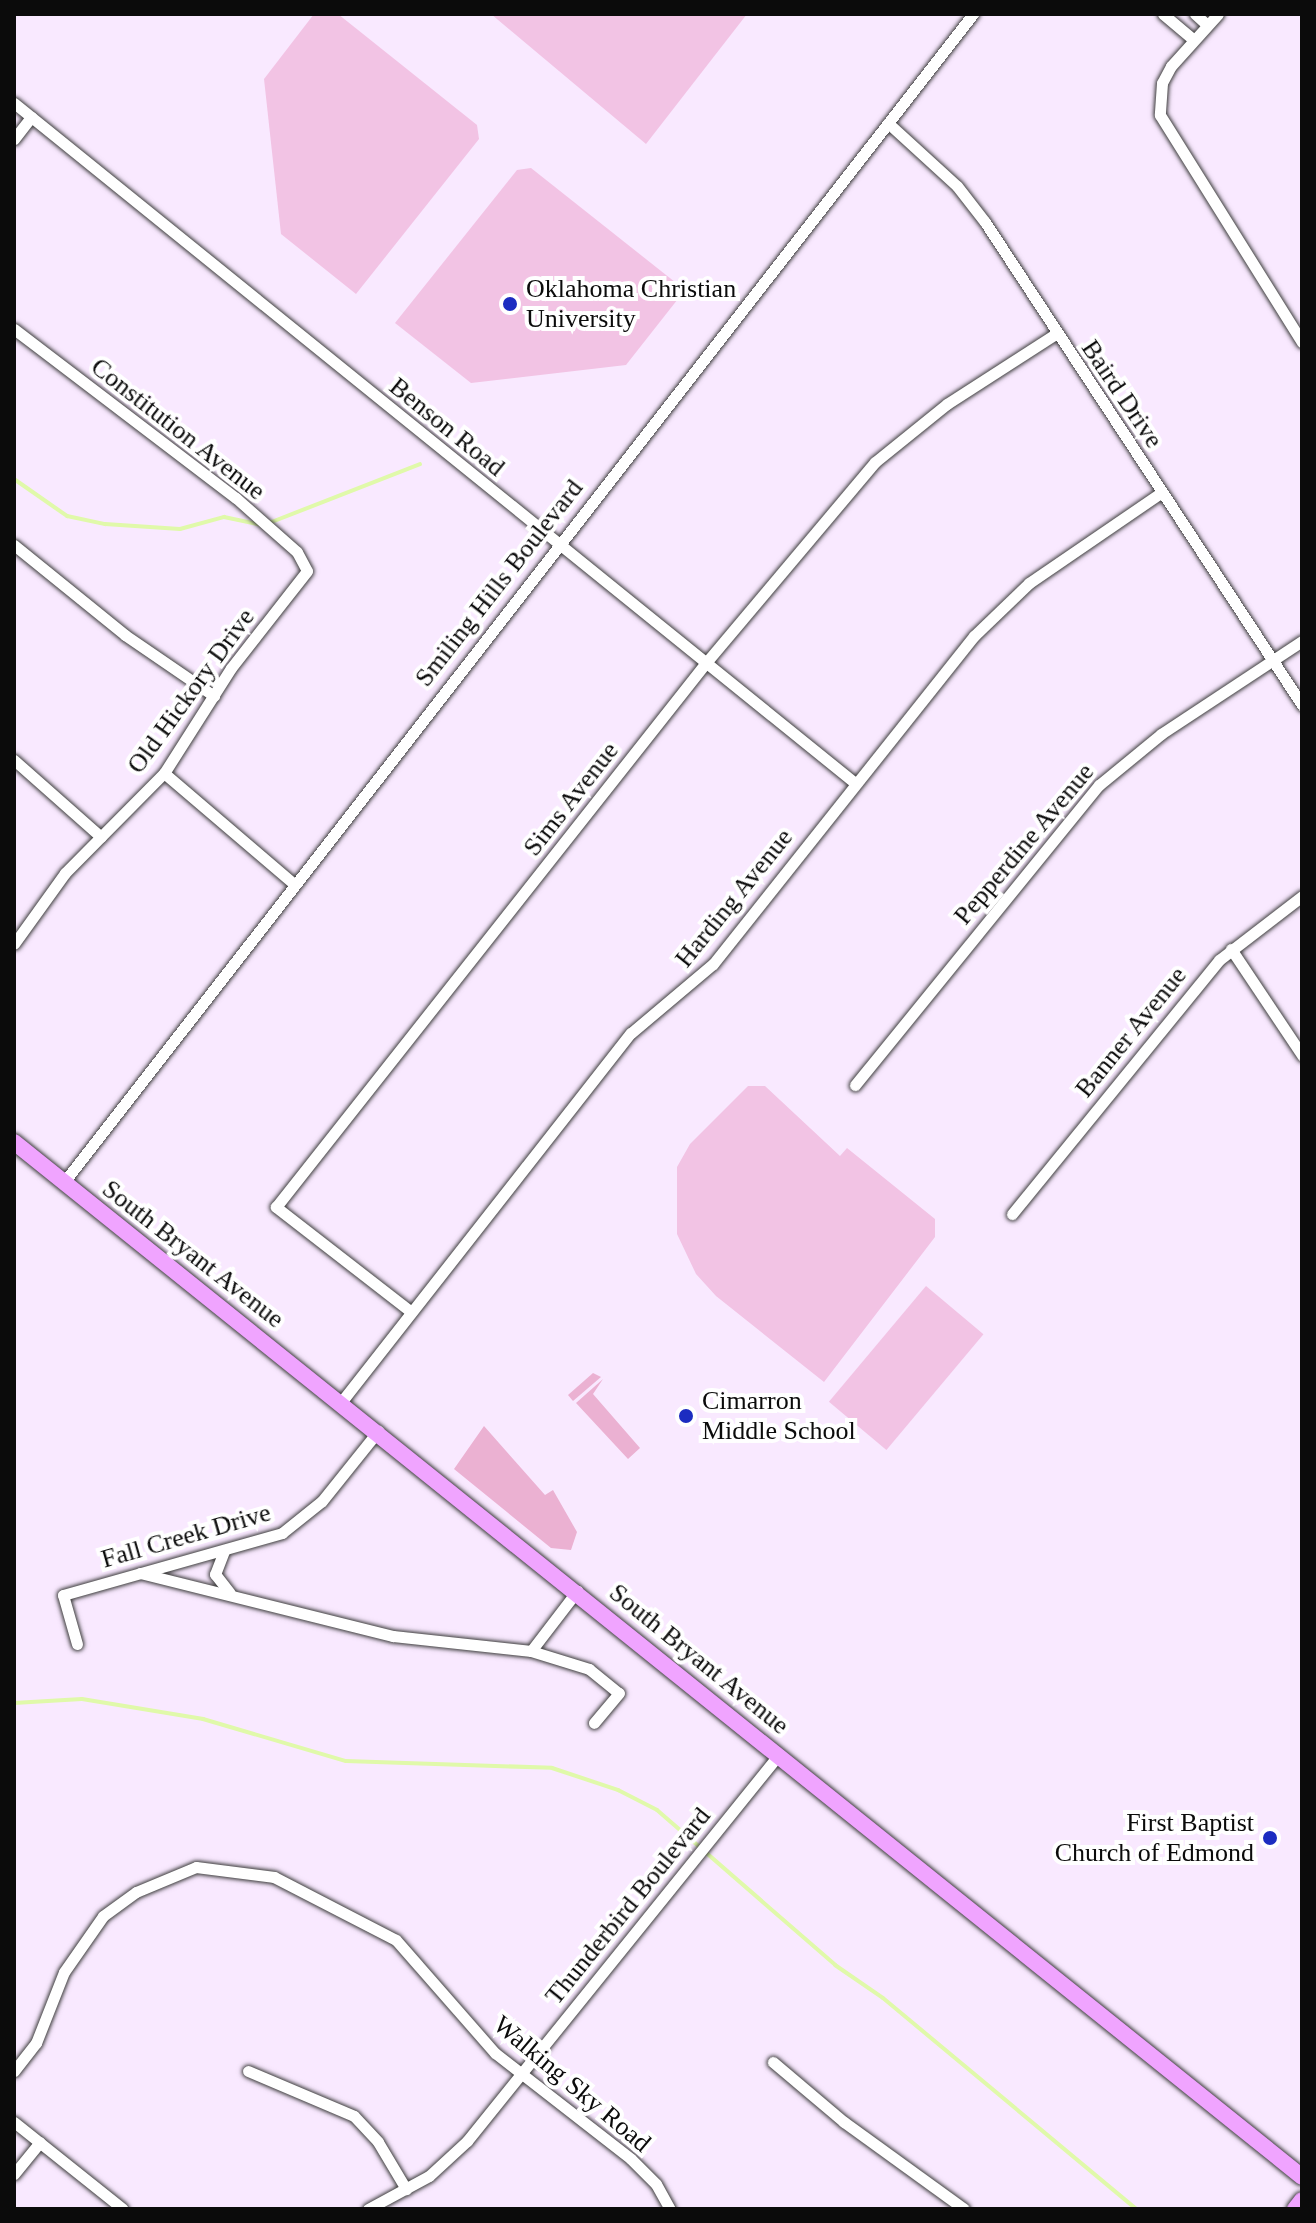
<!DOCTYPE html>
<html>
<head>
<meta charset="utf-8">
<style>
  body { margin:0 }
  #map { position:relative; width:1316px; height:2223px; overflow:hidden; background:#f9e9ff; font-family:Georgia,serif }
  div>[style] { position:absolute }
  .green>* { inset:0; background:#ebb1d2 }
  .pitch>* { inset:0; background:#f2c3e4; transform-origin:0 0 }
  .stream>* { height:4px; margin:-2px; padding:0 2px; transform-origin:2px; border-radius:2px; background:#e0f9aa }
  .roads { filter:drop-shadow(0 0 2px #3e3e3e) drop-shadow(0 0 2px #3e3e3e) }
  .street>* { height:11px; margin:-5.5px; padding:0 5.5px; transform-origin:5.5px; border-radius:5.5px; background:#fff }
  .secondary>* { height:16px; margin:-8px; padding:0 8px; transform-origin:8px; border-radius:8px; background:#f0a4ff }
  .dots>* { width:22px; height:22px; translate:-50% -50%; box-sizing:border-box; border:4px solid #fff; border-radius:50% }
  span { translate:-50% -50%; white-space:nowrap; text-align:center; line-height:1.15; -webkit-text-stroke:8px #fff; paint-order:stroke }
  .poi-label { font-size:26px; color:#0b0b0b }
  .left { translate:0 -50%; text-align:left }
  .right { translate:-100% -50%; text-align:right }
  .street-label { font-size:26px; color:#0b0b0b }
  .frame { position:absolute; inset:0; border:16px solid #0b0b0b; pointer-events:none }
</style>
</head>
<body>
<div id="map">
  <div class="green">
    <div style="clip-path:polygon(593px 1373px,601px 1377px,573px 1401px,568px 1395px)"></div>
    <div style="clip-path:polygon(603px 1379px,593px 1394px,640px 1448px,628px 1459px,576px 1403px)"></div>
    <div style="clip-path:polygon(484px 1426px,545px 1495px,553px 1490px,577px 1532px,571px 1550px,551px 1548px,454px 1469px)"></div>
  </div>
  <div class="pitch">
    <div style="clip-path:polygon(314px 14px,338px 14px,477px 125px,479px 139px,356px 294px,281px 234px,264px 79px)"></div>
    <div style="clip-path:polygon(491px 14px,747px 14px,646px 144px)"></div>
    <div style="clip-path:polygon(531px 168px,685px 290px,626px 365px,471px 383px,395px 323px,517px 170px)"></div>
    <div style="clip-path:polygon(748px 1086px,765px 1086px,840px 1156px,847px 1148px,935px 1219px,935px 1237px,824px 1382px,716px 1296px,696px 1274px,677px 1234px,677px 1167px,690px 1144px)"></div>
    <div style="left:926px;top:1286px;width:75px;height:151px;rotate:40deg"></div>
  </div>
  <div class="stream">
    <div style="left:14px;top:479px;width:65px;rotate:34.9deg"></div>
    <div style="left:67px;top:516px;width:39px;rotate:12deg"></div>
    <div style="left:105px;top:524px;width:75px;rotate:3.8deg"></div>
    <div style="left:180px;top:529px;width:46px;rotate:-15.3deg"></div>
    <div style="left:224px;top:517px;width:38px;rotate:12deg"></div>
    <div style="left:269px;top:523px;width:162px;rotate:-21.3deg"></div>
    <div style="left:14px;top:1703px;width:68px;rotate:-3.4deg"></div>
    <div style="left:82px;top:1699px;width:123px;rotate:9.4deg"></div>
    <div style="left:203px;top:1719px;width:149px;rotate:16.4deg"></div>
    <div style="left:346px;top:1761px;width:206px;rotate:1.9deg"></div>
    <div style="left:552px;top:1768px;width:70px;rotate:18.4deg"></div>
    <div style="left:618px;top:1790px;width:44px;rotate:27.1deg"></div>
    <div style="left:657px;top:1810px;width:236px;rotate:41deg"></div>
    <div style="left:835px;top:1965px;width:58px;rotate:34.5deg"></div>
    <div style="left:883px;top:1998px;width:329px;rotate:39.8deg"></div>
  </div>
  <div class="roads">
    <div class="street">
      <div style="left:1163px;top:14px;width:38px;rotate:40deg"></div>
      <div style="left:1195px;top:14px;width:13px;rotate:42deg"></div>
      <div style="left:1218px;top:14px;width:70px;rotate:132.1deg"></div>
      <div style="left:1171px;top:66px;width:19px;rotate:118deg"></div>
      <div style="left:1162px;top:83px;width:32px;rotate:94deg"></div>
      <div style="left:1160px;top:115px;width:268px;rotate:58deg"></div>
      <div style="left:14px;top:103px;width:1082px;rotate:38.96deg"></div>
      <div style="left:888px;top:123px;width:93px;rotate:42.4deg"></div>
      <div style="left:957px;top:186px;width:46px;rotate:52.1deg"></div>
      <div style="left:985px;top:222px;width:578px;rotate:56.72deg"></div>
      <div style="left:14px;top:139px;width:28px;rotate:-52deg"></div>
      <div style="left:14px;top:329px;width:279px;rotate:37.3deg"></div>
      <div style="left:236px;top:498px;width:81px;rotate:41.5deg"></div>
      <div style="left:297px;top:552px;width:21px;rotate:62deg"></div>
      <div style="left:307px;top:571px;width:123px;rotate:128.1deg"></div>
      <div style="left:231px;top:668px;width:125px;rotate:122.5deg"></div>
      <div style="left:164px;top:773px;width:141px;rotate:134.7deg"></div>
      <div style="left:65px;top:873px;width:87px;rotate:125.7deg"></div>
      <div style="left:14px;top:545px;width:143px;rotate:39deg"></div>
      <div style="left:125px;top:635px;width:108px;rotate:34.4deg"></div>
      <div style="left:14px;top:760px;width:116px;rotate:41.5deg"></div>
      <div style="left:164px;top:773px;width:170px;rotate:40.5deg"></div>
      <div style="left:1231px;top:949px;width:128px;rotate:56.2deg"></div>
      <div style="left:855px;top:1085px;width:387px;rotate:-50.9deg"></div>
      <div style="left:1099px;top:785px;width:80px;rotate:-39.4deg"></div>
      <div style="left:1161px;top:734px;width:169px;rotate:-33.4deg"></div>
      <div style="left:64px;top:1182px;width:1480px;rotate:-52.11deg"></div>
      <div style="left:1012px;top:1214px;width:328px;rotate:-50.8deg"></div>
      <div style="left:1219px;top:960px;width:105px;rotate:-37.6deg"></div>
      <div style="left:410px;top:1311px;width:170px;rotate:-142.2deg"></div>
      <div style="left:276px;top:1207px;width:691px;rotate:-51.7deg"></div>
      <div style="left:704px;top:665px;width:265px;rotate:-49.9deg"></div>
      <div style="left:875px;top:462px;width:92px;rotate:-38.9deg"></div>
      <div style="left:947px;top:404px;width:127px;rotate:-32.8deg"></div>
      <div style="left:342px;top:1401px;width:468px;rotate:-51.9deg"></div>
      <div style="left:631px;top:1033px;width:107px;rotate:-40.1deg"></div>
      <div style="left:713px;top:964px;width:419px;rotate:-51.5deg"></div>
      <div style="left:974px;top:636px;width:76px;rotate:-43.9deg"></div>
      <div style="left:1029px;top:583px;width:161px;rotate:-34.4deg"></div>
      <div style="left:224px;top:1551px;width:25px;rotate:111deg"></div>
      <div style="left:215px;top:1574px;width:24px;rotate:52deg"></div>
      <div style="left:140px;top:1573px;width:261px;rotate:14deg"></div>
      <div style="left:393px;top:1636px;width:139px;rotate:6.2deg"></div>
      <div style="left:531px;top:1651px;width:76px;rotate:-52.5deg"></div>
      <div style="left:77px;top:1644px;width:51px;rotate:-105.9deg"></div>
      <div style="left:63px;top:1595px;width:228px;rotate:-15.8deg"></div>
      <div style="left:282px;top:1533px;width:51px;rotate:-38.7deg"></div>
      <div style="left:322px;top:1501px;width:90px;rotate:-51.3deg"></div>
      <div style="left:531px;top:1651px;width:61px;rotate:17.2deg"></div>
      <div style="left:589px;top:1669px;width:38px;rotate:39deg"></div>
      <div style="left:619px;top:1693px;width:39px;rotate:130deg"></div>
      <div style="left:773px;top:2062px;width:93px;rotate:40.2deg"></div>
      <div style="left:844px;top:2122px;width:148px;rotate:35.9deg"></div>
      <div style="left:14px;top:2071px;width:36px;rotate:-52deg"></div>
      <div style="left:36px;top:2043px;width:76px;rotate:-68.5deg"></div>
      <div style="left:64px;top:1972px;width:68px;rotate:-55.1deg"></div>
      <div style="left:103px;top:1916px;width:41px;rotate:-36deg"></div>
      <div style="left:136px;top:1892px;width:65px;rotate:-22.6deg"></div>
      <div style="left:196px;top:1867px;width:79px;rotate:7.3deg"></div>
      <div style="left:274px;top:1877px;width:137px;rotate:27.3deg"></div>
      <div style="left:396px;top:1940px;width:150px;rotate:48.8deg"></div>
      <div style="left:495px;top:2053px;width:172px;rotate:37.9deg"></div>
      <div style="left:631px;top:2159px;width:35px;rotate:45deg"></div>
      <div style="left:656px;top:2184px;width:29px;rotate:61deg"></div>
      <div style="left:248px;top:2071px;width:115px;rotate:23deg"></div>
      <div style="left:354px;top:2116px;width:35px;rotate:47deg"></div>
      <div style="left:378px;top:2142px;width:55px;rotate:59.2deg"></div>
      <div style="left:14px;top:2122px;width:139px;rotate:38.6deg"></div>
      <div style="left:14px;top:2174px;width:41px;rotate:-50.9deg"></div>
      <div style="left:368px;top:2209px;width:69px;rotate:-28.4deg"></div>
      <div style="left:429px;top:2176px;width:52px;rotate:-42.6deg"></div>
      <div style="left:467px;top:2141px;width:497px;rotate:-51.1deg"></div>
    </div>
    <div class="secondary">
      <div style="left:14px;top:1142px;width:1652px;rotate:38.78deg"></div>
      <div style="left:1295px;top:2209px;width:11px;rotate:-52deg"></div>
    </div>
  </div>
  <div class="dots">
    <div style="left:510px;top:304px;background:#1c2cc1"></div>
    <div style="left:686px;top:1416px;background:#1c2cc1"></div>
    <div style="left:1270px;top:1838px;background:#1c2cc1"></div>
  </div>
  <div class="poi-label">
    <span class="left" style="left:526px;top:304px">Oklahoma Christian<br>University</span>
    <span class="left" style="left:702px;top:1416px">Cimarron<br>Middle School</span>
    <span class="right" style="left:1254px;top:1838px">First Baptist<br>Church of Edmond</span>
  </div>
  <div class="street-label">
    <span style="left:1122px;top:394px;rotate:56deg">Baird Drive</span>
    <span style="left:447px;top:427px;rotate:39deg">Benson Road</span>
    <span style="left:178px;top:429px;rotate:38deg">Constitution Avenue</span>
    <span style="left:499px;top:583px;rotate:-52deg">Smiling Hills Boulevard</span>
    <span style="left:191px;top:691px;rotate:-54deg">Old Hickory Drive</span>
    <span style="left:571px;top:799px;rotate:-52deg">Sims Avenue</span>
    <span style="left:1024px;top:844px;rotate:-50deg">Pepperdine Avenue</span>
    <span style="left:734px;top:898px;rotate:-51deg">Harding Avenue</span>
    <span style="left:1131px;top:1032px;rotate:-51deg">Banner Avenue</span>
    <span style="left:193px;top:1254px;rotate:38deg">South Bryant Avenue</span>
    <span style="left:186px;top:1536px;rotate:-16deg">Fall Creek Drive</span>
    <span style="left:699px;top:1659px;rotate:39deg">South Bryant Avenue</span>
    <span style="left:628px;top:1906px;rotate:-51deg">Thunderbird Boulevard</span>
    <span style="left:572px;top:2084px;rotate:40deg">Walking Sky Road</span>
  </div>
  <div class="frame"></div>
</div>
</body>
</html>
